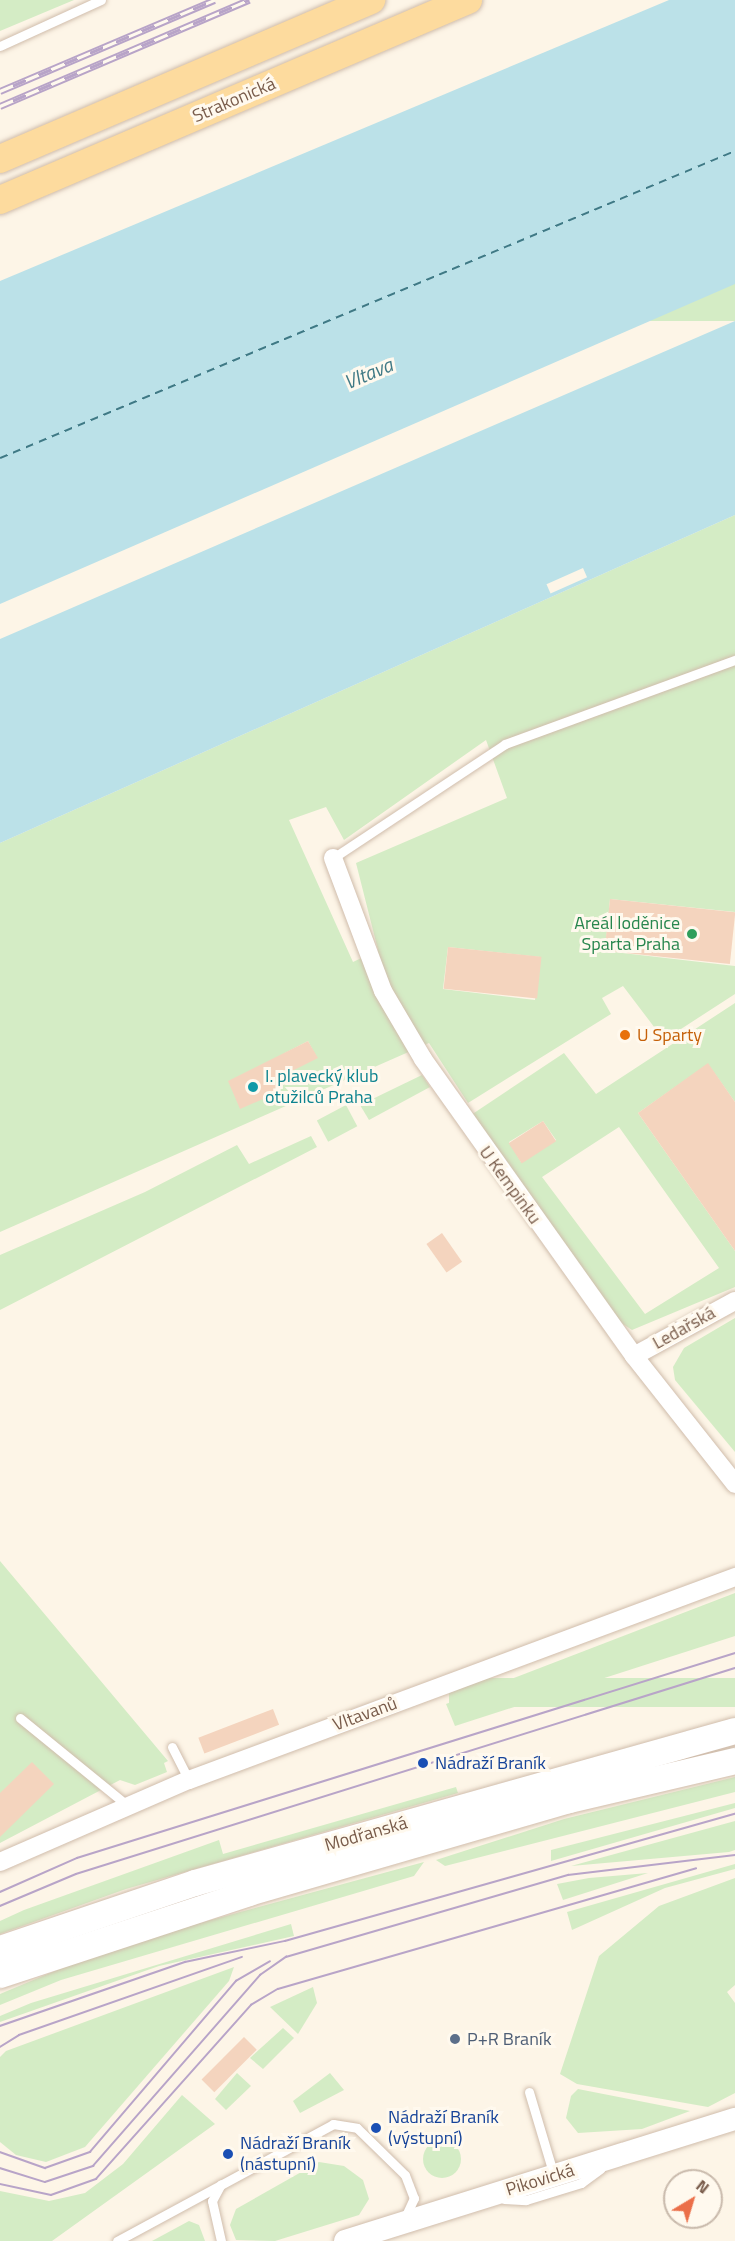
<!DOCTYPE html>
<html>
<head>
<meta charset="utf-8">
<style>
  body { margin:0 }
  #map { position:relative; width:735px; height:2241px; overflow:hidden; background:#fdf5e7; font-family:"Titillium Web",sans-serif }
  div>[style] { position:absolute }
  .green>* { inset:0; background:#d4ecc5; transform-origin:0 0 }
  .round { border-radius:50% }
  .water>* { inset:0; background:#bbe1e8 }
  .pier>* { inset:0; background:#fdf5e7; transform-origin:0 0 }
  .ferry>* { height:1.5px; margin-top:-0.75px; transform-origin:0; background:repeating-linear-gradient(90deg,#3f7985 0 8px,transparent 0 14px) }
  .building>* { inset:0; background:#f4d4be; transform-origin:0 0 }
  .roads { filter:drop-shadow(0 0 2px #d0bdac) drop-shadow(0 0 2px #d0bdac) }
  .service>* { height:9px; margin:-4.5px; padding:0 4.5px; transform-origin:4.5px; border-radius:4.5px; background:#fff }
  .minor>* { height:18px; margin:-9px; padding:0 9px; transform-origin:9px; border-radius:9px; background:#fff }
  .tertiary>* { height:22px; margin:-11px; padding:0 11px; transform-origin:11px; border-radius:11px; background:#fff }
  .secondary>* { height:26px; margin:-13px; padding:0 13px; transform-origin:13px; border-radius:13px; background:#fff }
  .primary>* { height:28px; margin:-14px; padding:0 14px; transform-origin:14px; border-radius:14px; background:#fddb9e }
  .tram>* { height:1.5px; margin:-0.75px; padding:0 0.75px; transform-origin:0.75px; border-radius:0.75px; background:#b8a4c8 }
  .rail>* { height:7px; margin-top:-3.5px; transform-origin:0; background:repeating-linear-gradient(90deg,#fff9ee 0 14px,#b8a4c8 0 28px); box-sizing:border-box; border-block:2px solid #b8a4c8 }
  .dots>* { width:16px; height:16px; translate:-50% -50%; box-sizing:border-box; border:3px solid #fff9ee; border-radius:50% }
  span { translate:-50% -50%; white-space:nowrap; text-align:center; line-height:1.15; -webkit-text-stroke:6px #fff9ee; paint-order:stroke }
  .street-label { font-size:18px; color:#785b4a }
  .leisure-label { font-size:18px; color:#27864d }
  .right { translate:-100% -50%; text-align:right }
  .food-label { font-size:18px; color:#c56008 }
  .left { translate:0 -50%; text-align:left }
  .culture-label { font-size:18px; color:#0d838f }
  .transit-label { font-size:18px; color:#164399 }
  .service-label { font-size:18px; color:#4e5e75 }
  .water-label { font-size:20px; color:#3f7985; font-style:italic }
  .north { position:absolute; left:663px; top:2169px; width:60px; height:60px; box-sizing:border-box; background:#fff9ee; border:2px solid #c9baac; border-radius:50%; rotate:38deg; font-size:16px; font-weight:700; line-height:24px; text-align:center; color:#785b4a }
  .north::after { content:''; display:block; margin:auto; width:21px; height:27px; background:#eb6f49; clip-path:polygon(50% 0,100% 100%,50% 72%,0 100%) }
</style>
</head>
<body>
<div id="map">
  <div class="green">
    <div style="clip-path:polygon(0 0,74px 0,0 31px)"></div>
    <div style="left:735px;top:284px;width:37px;height:802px;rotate:90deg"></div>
    <div style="clip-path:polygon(evenodd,735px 515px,735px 912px,610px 899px,605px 951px,735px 966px,735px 994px,664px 1040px,623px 986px,602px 998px,611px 1014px,468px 1103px,429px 1043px,0 1232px,0 843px,735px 515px,486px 740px,507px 798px,356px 863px,378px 950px,353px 962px,289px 820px,326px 807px,344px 840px,486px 740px,735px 515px,448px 947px,540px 957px,535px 1000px,443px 989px,448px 947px,735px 515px,308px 1041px,317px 1058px,285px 1053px,308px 1041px)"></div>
    <div style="clip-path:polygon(evenodd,735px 1003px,735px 1102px,708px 1064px,638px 1113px,735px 1251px,735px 1287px,632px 1330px,620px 1322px,471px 1115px,564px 1053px,596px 1094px,735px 1003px,543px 1121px,556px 1140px,521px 1162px,509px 1142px,543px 1121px,735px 1003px,619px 1127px,719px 1268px,645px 1314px,542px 1177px,619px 1127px)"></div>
    <div style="clip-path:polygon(422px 1075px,430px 1087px,369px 1120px,360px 1105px)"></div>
    <div style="left:346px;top:1105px;width:24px;height:33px;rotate:62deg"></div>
    <div style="clip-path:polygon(311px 1136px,317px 1147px,0 1310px,0 1255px,145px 1192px,237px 1145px,249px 1164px)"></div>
    <div style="clip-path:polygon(735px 1318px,735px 1452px,675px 1380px,673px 1367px,684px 1348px)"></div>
    <div style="clip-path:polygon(0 1561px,168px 1761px,164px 1763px,167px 1772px,135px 1785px,120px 1780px,0 1843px)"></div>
    <div style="clip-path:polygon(735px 1593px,735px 1636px,455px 1726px,446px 1704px)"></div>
    <div style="left:735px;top:1678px;width:29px;height:286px;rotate:90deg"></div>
    <div style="clip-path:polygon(735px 1777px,735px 1792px,445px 1866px,436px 1860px,564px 1819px)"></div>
    <div style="clip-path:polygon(456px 1787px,458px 1793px,126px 1889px,0 1934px,0 1921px,24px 1910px,219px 1840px,223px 1854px)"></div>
    <div style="clip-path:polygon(735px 1803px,735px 1808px,551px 1861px,551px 1850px)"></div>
    <div style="clip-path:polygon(735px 1821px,735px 1850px,729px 1852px,571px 1866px)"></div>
    <div style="clip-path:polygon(424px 1862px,414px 1876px,61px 1980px,0 2005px,0 1994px,112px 1947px)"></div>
    <div style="clip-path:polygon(735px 1864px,735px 1869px,665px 1888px,572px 1930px,567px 1912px)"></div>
    <div style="clip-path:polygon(648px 1873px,563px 1900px,557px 1884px,589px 1878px)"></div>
    <div style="clip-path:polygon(735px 1878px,735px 1985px,727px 1992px,735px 2003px,735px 2093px,708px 2107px,577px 2084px,560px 2074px,599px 1956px,659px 1906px)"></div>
    <div style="clip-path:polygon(291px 1924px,294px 1936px,159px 1966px,0 2022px,0 2016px,31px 2003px)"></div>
    <div style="clip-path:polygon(234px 1967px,229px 1981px,85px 2147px,46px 2162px,16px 2155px,0 2142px,0 2057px,6px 2051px)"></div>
    <div style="clip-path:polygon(313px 1987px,317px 2003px,298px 2034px,270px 2007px)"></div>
    <div style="clip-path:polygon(283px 2028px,294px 2038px,263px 2069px,250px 2058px)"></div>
    <div style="clip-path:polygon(237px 2073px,251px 2086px,226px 2110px,215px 2099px)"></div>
    <div style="clip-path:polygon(330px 2073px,344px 2090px,300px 2113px,293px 2101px)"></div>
    <div style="clip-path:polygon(578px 2089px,690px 2111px,642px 2129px,578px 2133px,566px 2118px,571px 2096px)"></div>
    <div style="clip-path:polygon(182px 2095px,215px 2124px,52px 2241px,0 2241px,0 2191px,49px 2201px,85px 2193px,123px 2164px)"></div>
    <div class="round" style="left:423px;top:2140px;width:38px;height:38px"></div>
    <div style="clip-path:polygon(319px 2162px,344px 2166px,363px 2180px,369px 2199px,359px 2215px,275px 2241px,236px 2240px,230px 2225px,236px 2209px)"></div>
    <div style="clip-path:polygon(189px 2221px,199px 2225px,205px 2241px,152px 2241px)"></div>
  </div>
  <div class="water">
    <div style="clip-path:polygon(669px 0,735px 0,735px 284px,0 604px,0 281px)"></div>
    <div style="clip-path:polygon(735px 321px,735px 515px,0 843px,0 639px)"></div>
  </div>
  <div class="pier">
    <div style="left:583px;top:568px;width:10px;height:40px;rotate:66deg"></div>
  </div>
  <div class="ferry">
    <div style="left:0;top:458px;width:797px;rotate:-22.67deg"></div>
  </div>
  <div class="building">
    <div style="left:610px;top:899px;width:126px;height:52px;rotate:6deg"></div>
    <div style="left:448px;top:947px;width:94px;height:42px;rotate:6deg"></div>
    <div style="clip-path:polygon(308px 1041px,318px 1058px,274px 1080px,279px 1092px,240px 1109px,228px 1081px)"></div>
    <div style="clip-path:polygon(708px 1063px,735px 1102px,735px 1251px,638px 1113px)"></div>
    <div style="left:543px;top:1121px;width:24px;height:41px;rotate:57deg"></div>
    <div style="left:442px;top:1233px;width:35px;height:19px;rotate:55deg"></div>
    <div style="left:273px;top:1709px;width:17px;height:80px;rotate:69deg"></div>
    <div style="clip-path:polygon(32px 1762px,54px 1784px,0 1837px,0 1793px)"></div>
    <div style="left:244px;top:2037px;width:18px;height:60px;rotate:45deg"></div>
  </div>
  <div class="roads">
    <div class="service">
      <div style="left:0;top:46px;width:111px;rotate:-24.5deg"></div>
      <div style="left:333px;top:858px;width:206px;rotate:-33.5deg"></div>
      <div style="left:505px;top:744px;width:245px;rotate:-20.1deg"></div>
      <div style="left:20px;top:1718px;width:139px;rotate:39.2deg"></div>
      <div style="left:172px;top:1747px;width:37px;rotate:63deg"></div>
      <div style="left:529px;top:2092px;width:88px;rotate:73.4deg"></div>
      <div style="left:504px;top:2199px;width:22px;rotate:3deg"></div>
      <div style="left:526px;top:2200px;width:58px;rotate:-17.2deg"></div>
      <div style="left:581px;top:2183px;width:24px;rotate:-36deg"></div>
      <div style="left:117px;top:2241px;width:246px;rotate:-28.4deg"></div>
      <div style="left:333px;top:2124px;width:24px;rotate:9deg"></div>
      <div style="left:357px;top:2128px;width:67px;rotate:44.4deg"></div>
      <div style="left:405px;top:2175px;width:25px;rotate:69deg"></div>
      <div style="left:414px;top:2198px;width:21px;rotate:115deg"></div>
      <div style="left:221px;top:2241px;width:41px;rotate:-102.7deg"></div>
      <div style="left:212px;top:2201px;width:19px;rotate:-62deg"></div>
    </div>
    <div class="minor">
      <div style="left:333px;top:858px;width:142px;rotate:69.4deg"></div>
      <div style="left:383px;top:991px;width:79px;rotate:59.5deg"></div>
      <div style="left:423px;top:1059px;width:364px;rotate:54.6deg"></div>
      <div style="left:634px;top:1356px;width:163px;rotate:51.7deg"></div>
      <div style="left:634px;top:1356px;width:115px;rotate:-28.6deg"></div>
      <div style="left:0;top:1862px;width:206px;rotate:-23.5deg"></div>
      <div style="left:189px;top:1780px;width:583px;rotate:-20.39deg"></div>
    </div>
    <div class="tertiary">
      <div style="left:345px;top:2241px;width:409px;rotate:-17.4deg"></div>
    </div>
    <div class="secondary">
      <div style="left:0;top:1949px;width:206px;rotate:-18.7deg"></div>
      <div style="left:195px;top:1883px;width:561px;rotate:-15.72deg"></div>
      <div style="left:0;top:1975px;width:262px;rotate:-18.2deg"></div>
      <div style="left:249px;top:1893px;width:333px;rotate:-16.2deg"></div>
      <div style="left:569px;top:1800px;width:171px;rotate:-13.2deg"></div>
    </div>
    <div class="primary">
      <div style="left:0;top:159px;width:404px;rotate:-23.2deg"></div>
      <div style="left:0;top:200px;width:509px;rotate:-23.14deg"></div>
    </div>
  </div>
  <div class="tram">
    <div style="left:0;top:1892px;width:84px;rotate:-23.8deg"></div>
    <div style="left:77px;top:1858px;width:689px;rotate:-17.3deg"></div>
    <div style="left:0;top:1906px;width:82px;rotate:-22.8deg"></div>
    <div style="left:76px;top:1874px;width:690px;rotate:-17.36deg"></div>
    <div style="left:0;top:2026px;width:196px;rotate:-19.1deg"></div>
    <div style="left:185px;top:1962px;width:102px;rotate:-11.9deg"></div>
    <div style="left:285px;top:1941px;width:468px;rotate:-15.8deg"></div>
    <div style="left:0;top:2047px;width:22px;rotate:-32deg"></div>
    <div style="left:19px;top:2035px;width:236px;rotate:-19.3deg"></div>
    <div style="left:0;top:2152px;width:48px;rotate:19.6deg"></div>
    <div style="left:45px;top:2168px;width:48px;rotate:-19.6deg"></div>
    <div style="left:90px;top:2152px;width:225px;rotate:-49.5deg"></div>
    <div style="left:236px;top:1981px;width:39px;rotate:-30deg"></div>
    <div style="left:0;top:2168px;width:47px;rotate:17.3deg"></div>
    <div style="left:45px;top:2182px;width:51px;rotate:-18.4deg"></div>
    <div style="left:93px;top:2166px;width:254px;rotate:-48.8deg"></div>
    <div style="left:260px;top:1975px;width:32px;rotate:-35deg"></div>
    <div style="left:286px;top:1957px;width:294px;rotate:-16.2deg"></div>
    <div style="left:568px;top:1875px;width:168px;rotate:-6.8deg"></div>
    <div style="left:0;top:2184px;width:52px;rotate:12.2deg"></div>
    <div style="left:51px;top:2195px;width:48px;rotate:-19.6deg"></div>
    <div style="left:96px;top:2179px;width:233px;rotate:-48.3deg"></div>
    <div style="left:251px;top:2005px;width:31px;rotate:-31deg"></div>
    <div style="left:278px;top:1989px;width:435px;rotate:-16.1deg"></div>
  </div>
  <div class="rail">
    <div style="left:0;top:91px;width:233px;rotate:-23deg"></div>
    <div style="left:0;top:106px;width:271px;rotate:-23.1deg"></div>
  </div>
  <div class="dots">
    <div style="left:692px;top:934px;background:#2e9e5b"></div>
    <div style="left:625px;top:1035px;background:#e8710a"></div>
    <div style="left:253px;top:1087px;background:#0f9aa8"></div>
    <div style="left:423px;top:1763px;background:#1a4fb4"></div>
    <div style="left:455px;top:2039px;background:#5c6f8a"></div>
    <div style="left:376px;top:2128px;background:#1a4fb4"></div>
    <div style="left:228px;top:2154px;background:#1a4fb4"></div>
  </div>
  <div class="street-label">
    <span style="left:234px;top:100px;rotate:-23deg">Strakonická</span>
    <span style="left:510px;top:1185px;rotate:54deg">U Kempinku</span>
    <span style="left:684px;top:1328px;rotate:-29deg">Ledařská</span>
    <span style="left:365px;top:1714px;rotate:-20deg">Vltavanů</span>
    <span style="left:366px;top:1834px;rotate:-16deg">Modřanská</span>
    <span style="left:540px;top:2180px;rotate:-17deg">Pikovická</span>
  </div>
  <div class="leisure-label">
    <span class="right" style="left:680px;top:934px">Areál loděnice<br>Sparta Praha</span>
  </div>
  <div class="food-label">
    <span class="left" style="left:637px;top:1035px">U Sparty</span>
  </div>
  <div class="culture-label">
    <span class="left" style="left:265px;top:1087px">I. plavecký klub<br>otužilců Praha</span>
  </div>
  <div class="transit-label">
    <span class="left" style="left:435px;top:1763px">Nádraží Braník</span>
    <span class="left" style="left:388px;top:2128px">Nádraží Braník<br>(výstupní)</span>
    <span class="left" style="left:240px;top:2154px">Nádraží Braník<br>(nástupní)</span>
  </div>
  <div class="service-label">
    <span class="left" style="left:467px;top:2039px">P+R Braník</span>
  </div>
  <div class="water-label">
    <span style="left:368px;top:373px;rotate:-23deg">Vltava</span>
  </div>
  <div class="north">N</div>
</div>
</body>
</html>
